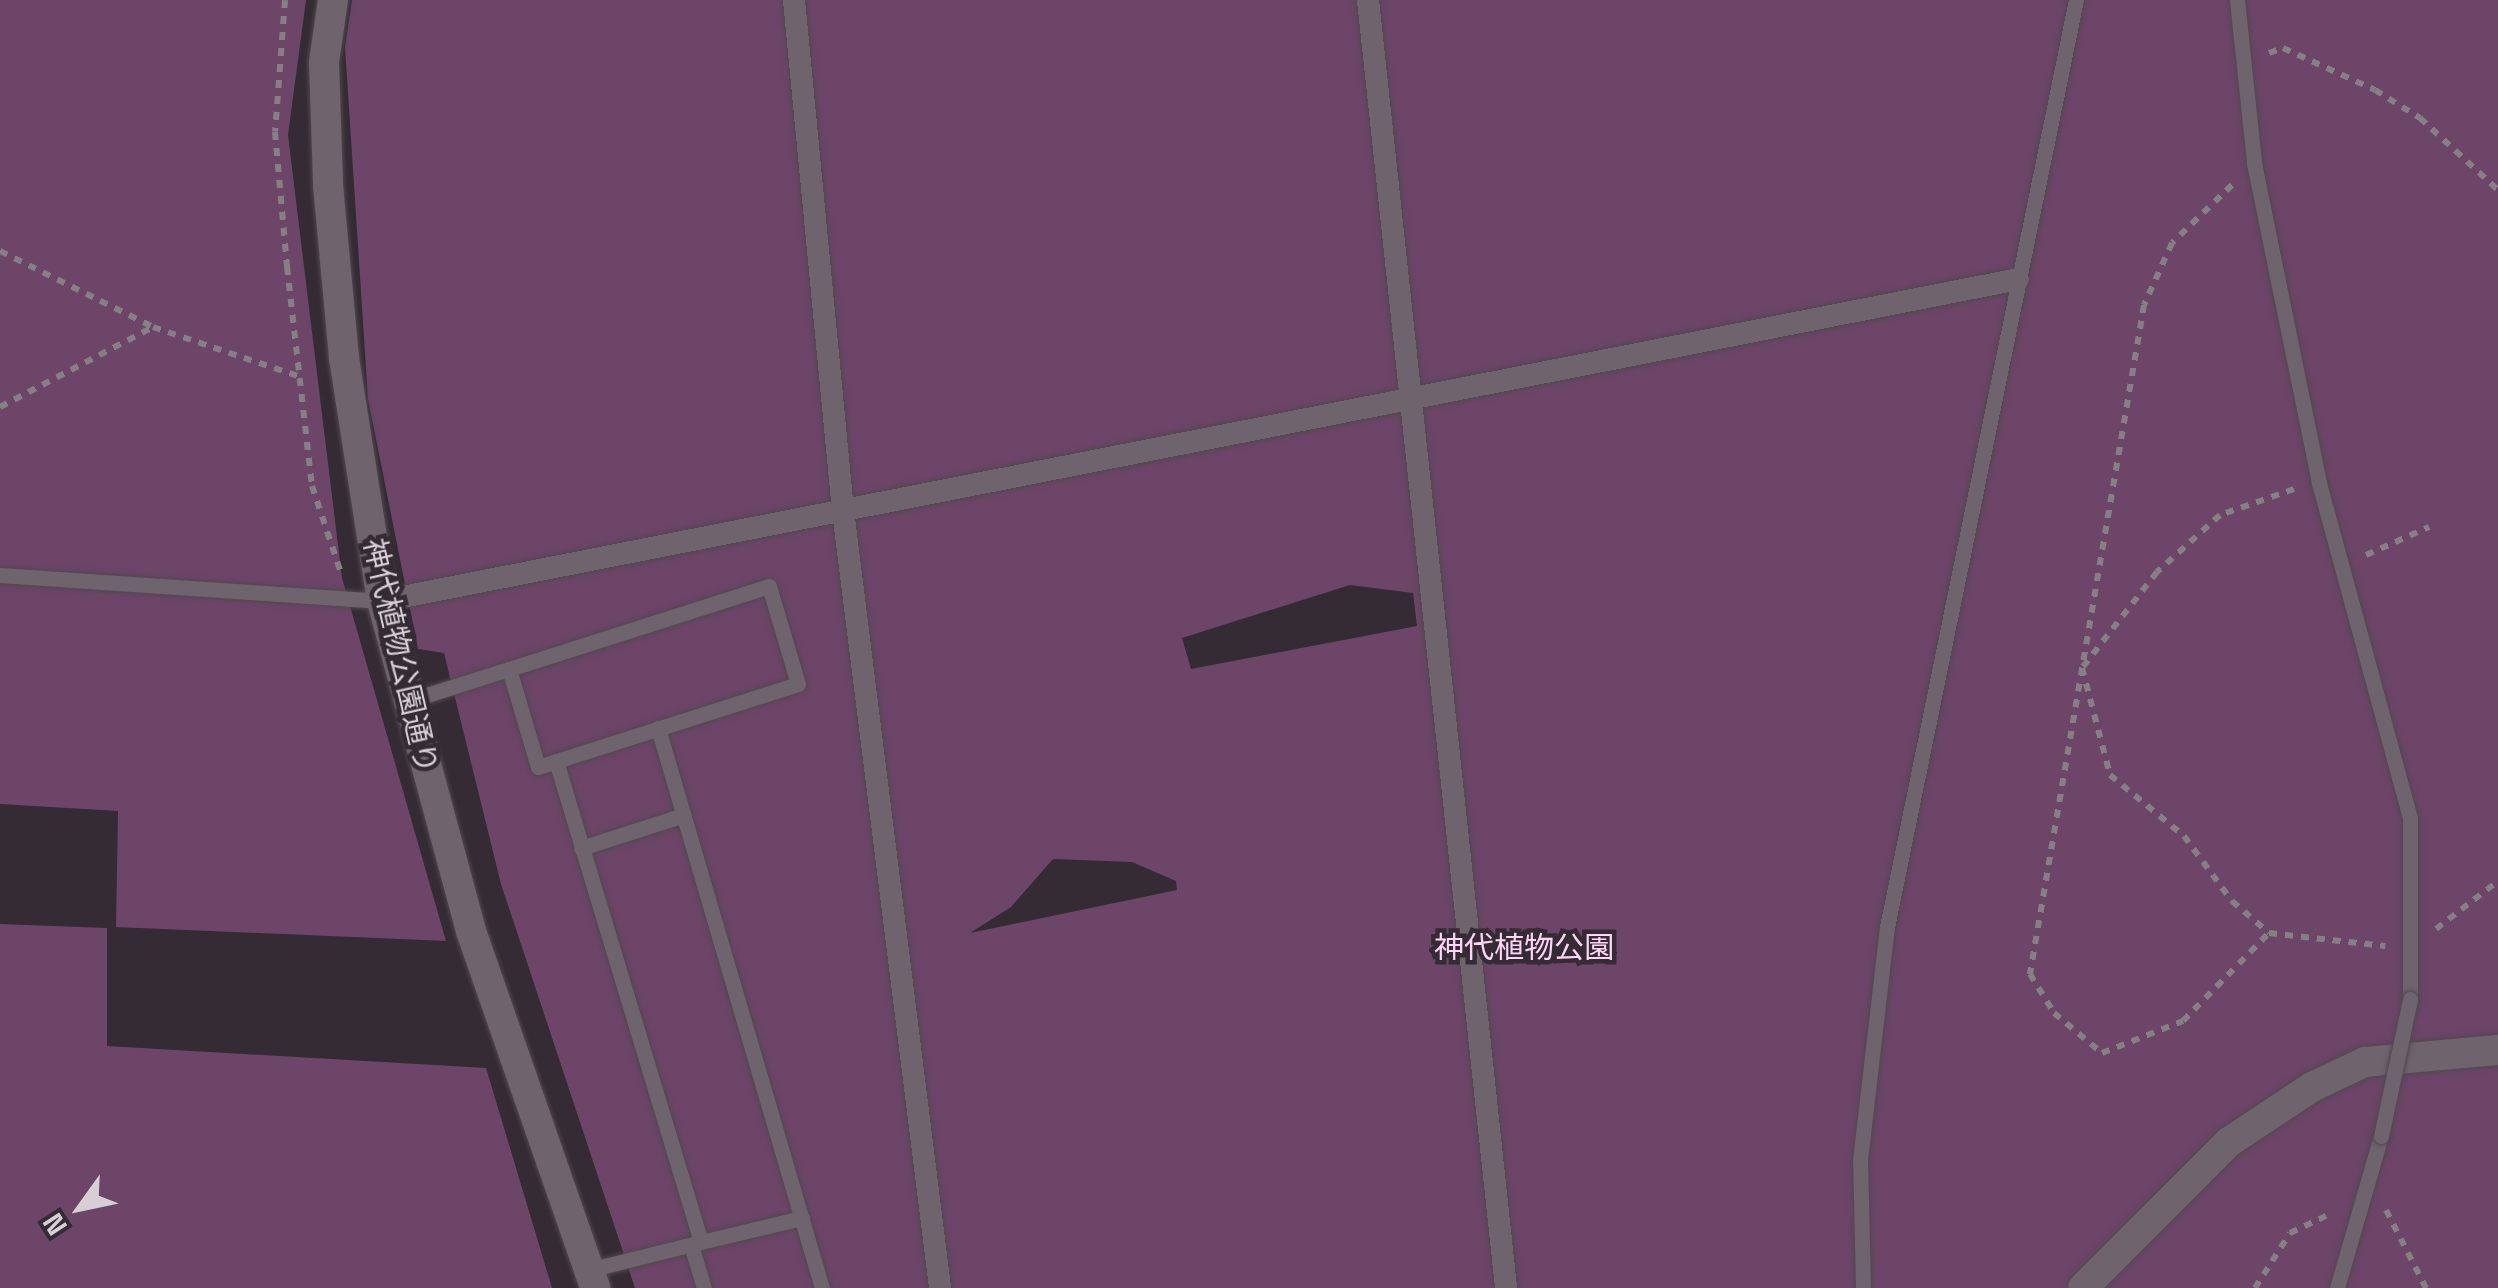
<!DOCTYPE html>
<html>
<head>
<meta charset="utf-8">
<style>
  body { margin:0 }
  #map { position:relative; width:2498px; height:1288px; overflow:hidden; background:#352b34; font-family:"Space Grotesk","Noto Sans JP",sans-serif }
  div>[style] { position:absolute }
  .green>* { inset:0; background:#6c4568 }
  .path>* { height:6px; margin-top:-3px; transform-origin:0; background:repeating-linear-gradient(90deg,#877f86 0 8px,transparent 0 16px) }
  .roads { filter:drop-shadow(0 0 2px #51484f) drop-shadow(0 0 2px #51484f) }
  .service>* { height:15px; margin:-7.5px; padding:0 7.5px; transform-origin:7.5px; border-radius:7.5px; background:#6f636d }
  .pedestrian>* { height:22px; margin:-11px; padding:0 11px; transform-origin:11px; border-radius:11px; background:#6f636d }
  .minor>* { height:30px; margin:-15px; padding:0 15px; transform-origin:15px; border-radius:15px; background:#6f636d }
  .tertiary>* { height:30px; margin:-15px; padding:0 15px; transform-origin:15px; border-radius:15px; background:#6f636d }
  .bridges { filter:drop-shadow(0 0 2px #51484f) drop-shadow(0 0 2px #51484f) }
  .service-bridge>* { height:15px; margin:-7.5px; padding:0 7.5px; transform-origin:7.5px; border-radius:7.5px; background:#6f636d }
  span { translate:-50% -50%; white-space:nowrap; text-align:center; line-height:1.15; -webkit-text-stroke:9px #352b34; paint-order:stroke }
  .street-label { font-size:30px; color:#d6d0d5 }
  .park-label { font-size:30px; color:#fed4f8 }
  .north { position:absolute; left:30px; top:1158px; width:100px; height:100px; -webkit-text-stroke:8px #352b34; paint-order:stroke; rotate:237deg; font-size:28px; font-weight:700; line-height:40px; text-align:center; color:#d6d0d5 }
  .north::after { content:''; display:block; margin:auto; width:35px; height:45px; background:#d6d0d5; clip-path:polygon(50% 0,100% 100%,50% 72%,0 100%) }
</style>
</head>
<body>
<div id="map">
  <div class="green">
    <div style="clip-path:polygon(0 0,306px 0,288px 135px,342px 578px,446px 941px,116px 927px,118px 811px,0 804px)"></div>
    <div style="clip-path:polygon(evenodd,352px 0,2498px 0,2498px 1288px,635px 1288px,501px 884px,444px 653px,418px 649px,368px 399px,345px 47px,352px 0,1350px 585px,1413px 593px,1417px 626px,1191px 669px,1182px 638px,1350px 585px,352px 0,1053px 859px,1132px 862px,1176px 881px,1177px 890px,970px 933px,1011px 907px,1053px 859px)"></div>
    <div style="clip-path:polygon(0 924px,107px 928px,107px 1046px,486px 1068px,552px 1288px,0 1288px)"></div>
  </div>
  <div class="path">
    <div style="left:285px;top:0;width:132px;rotate:94.3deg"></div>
    <div style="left:275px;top:132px;width:136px;rotate:84.9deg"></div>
    <div style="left:287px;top:267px;width:220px;rotate:83.5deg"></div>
    <div style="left:312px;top:486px;width:92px;rotate:71.6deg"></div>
    <div style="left:2269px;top:53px;width:15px;rotate:-20deg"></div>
    <div style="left:2283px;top:48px;width:101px;rotate:24.5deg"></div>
    <div style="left:2375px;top:90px;width:53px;rotate:31.9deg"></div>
    <div style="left:2420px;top:118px;width:106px;rotate:42.7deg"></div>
    <div style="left:2232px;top:185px;width:83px;rotate:136deg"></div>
    <div style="left:2172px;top:243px;width:68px;rotate:114.3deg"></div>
    <div style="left:2144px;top:305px;width:679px;rotate:99.67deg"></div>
    <div style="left:2030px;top:974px;width:46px;rotate:58.4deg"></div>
    <div style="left:2054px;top:1013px;width:62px;rotate:39.8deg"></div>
    <div style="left:2102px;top:1053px;width:87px;rotate:-21.6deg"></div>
    <div style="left:2183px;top:1021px;width:123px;rotate:-45.7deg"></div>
    <div style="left:0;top:251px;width:171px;rotate:26.4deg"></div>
    <div style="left:153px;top:327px;width:156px;rotate:18.7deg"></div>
    <div style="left:0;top:407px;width:173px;rotate:-27.6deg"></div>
    <div style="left:2294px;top:489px;width:78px;rotate:160.6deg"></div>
    <div style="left:2220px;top:515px;width:85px;rotate:137.9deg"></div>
    <div style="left:2157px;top:572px;width:122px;rotate:128deg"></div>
    <div style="left:2082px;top:668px;width:111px;rotate:75.3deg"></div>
    <div style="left:2110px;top:775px;width:96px;rotate:39.5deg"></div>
    <div style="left:2184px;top:836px;width:81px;rotate:53.6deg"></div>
    <div style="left:2232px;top:901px;width:49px;rotate:40.9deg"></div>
    <div style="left:2269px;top:933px;width:117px;rotate:6.4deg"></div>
    <div style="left:2366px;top:555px;width:69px;rotate:-24deg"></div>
    <div style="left:2436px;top:929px;width:78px;rotate:-37.7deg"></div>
    <div style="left:2386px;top:1210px;width:88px;rotate:62.9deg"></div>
    <div style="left:2255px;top:1288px;width:65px;rotate:-57.5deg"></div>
    <div style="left:2290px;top:1233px;width:44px;rotate:-25.4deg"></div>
  </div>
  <div class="roads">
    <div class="service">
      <div style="left:2237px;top:0;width:164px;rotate:84deg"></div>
      <div style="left:2254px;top:163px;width:327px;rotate:78.5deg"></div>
      <div style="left:2319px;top:483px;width:347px;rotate:74.8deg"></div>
      <div style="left:2410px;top:818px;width:181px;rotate:90deg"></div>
      <div style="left:0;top:575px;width:383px;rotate:3.9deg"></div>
      <div style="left:509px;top:669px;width:273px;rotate:-17.7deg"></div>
      <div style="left:769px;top:586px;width:102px;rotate:73.5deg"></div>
      <div style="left:798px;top:684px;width:254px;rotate:162.3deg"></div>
      <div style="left:408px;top:701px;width:106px;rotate:-17.6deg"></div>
      <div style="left:509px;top:669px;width:102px;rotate:73.5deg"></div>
      <div style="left:538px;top:767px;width:19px;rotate:-18deg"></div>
      <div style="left:556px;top:761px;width:502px;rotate:73.22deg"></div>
      <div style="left:701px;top:1242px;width:115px;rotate:166deg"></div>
      <div style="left:658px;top:728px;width:584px;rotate:73.68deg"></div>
      <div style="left:581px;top:848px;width:108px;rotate:-17.8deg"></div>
      <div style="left:701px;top:1242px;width:104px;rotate:-13.4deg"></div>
      <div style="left:691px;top:1245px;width:45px;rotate:73.2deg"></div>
      <div style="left:1863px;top:1288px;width:128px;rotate:-91.3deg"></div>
      <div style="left:1860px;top:1160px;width:235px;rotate:-83.4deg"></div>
      <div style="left:1887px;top:927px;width:946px;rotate:-78.48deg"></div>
      <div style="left:2337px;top:1288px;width:158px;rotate:-73.9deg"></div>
    </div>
    <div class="pedestrian">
      <div style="left:794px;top:0;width:513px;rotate:84.52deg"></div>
      <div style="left:843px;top:511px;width:783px;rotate:82.88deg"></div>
      <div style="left:1368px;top:0;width:1295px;rotate:83.88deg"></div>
      <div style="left:382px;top:601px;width:1667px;rotate:-11.13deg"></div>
    </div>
    <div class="minor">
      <div style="left:2083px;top:1288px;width:206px;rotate:-45deg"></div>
      <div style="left:2229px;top:1142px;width:100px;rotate:-33.5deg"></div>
      <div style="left:2312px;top:1087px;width:59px;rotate:-25.3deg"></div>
      <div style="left:2365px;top:1062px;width:134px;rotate:-5.2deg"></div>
    </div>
    <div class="tertiary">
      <div style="left:333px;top:0;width:63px;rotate:98.3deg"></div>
      <div style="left:324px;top:62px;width:123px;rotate:88.1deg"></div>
      <div style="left:328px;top:185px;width:174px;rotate:84.7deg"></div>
      <div style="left:344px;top:358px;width:246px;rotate:81.1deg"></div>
      <div style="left:382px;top:601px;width:342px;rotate:74.9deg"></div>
      <div style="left:471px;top:931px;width:378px;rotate:70.8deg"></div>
    </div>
  </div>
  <div class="bridges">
    <div class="service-bridge">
      <div style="left:2381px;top:1136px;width:140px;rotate:-78deg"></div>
    </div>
  </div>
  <div class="street-label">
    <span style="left:400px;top:656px;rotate:77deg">神代植物公園通り</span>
  </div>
  <div class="park-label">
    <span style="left:1524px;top:948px">神代植物公園</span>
  </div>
  <div class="north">N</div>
</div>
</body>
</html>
